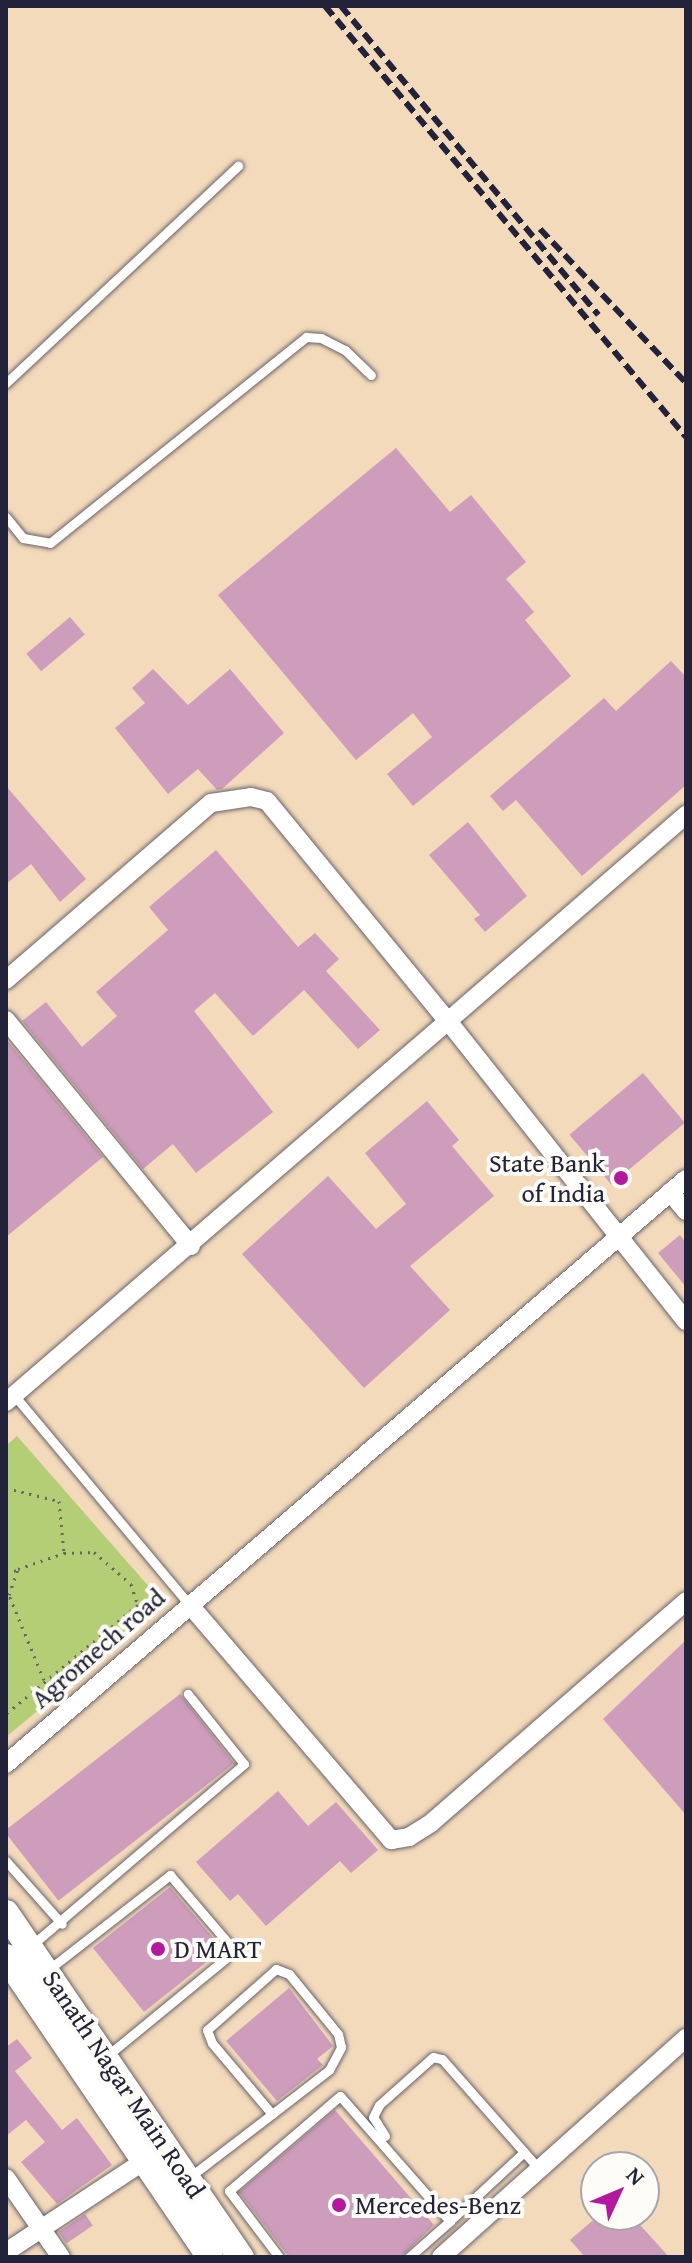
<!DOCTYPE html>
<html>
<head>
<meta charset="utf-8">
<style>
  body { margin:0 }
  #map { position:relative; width:692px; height:2263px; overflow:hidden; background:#f2dabb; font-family:"Gentium Book Plus",serif }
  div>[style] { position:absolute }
  .green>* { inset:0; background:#b3ce74 }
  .building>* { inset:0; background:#ce9dbc; transform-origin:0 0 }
  .path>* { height:3px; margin-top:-1.5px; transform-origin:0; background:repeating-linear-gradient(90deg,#6b6268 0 2px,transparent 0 8px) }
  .roads { filter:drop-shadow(0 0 2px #6b6268) drop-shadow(0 0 2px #6b6268) }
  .lane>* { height:9px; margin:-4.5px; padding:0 4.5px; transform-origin:4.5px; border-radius:4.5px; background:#fff }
  .street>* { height:18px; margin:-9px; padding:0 9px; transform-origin:9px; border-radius:9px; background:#fff }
  .secondary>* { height:26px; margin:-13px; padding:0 13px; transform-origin:13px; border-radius:13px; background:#fff }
  .rail>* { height:6px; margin-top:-3px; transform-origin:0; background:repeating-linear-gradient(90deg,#22223b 0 12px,transparent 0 18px) }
  .dots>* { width:22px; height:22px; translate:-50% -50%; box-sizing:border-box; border:4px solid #fdfcf7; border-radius:50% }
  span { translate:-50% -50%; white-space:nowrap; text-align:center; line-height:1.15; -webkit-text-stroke:8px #fdfcf7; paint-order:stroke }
  .poi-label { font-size:26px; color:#22223b }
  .right { translate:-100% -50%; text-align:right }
  .left { translate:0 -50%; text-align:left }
  .street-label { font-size:26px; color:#22223b }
  .frame { position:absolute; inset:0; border:8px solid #22223b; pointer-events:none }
  .north { position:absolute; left:580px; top:2151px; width:80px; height:80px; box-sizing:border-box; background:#fdfcf7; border:2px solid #a5a5ac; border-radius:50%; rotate:46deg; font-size:22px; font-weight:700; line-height:32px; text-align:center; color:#22223b }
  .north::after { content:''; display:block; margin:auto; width:28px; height:36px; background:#b5179e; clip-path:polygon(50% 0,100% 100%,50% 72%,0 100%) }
</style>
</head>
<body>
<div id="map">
  <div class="green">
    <div style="clip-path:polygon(17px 1436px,165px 1605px,6px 1737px,6px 1446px)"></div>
  </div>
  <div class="building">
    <div style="clip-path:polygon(396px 448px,450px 512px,471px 495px,526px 562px,506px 579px,534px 612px,525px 620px,571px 676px,413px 806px,387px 774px,432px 737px,413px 713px,356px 760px,218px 595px)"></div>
    <div style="left:70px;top:617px;width:23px;height:57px;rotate:50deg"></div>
    <div style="clip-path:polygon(671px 661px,686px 677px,686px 785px,582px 876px,516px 800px,503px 811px,490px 796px,604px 698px,616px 711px)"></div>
    <div style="clip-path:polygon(153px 669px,188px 705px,230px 669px,284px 733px,222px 789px,217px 790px,198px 769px,168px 794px,115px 728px,145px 703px,132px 688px)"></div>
    <div style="clip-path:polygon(6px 786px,86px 879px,60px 902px,31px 864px,6px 884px)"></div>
    <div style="clip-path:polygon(468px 822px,527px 896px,485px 932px,474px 919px,480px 915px,429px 855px)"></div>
    <div style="clip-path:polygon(216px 850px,298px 947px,315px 933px,339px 959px,326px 971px,380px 1030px,358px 1049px,304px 990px,253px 1036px,215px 993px,194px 1011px,273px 1112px,196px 1173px,173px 1144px,143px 1169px,22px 1021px,46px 1002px,82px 1047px,117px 1016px,96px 992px,168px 930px,149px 907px)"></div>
    <div style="clip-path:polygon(6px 1039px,103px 1157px,6px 1237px)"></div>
    <div style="left:643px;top:1073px;width:65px;height:96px;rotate:50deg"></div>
    <div style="clip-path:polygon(427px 1101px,459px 1140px,452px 1146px,494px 1196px,410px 1266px,450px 1310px,364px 1388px,242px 1254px,328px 1176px,376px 1229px,406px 1204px,365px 1153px)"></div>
    <div style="clip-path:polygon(680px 1235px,686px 1243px,686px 1287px,658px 1253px)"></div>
    <div style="clip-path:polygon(686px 1640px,686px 1815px,603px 1719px)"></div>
    <div style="left:180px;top:1694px;width:88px;height:223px;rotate:52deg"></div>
    <div style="clip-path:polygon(278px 1791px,308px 1826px,336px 1802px,378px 1850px,351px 1873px,340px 1861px,266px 1926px,238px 1894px,230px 1901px,196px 1862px)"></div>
    <div style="clip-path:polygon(170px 1887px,220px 1946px,219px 1952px,144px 2012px,93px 1948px)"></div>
    <div style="clip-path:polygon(289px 1988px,333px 2046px,317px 2059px,323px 2065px,277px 2101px,226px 2041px)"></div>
    <div style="clip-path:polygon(17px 2039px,32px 2058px,15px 2071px,62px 2130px,77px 2118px,112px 2165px,57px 2204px,21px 2162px,45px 2142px,26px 2120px,6px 2136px,6px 2047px)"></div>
    <div style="clip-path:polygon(335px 2110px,434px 2225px,401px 2257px,289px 2257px,239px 2192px)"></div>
    <div style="left:85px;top:2214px;width:14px;height:32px;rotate:56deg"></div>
    <div style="clip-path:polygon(599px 2215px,631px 2215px,669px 2257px,585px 2257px,570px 2240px)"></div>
  </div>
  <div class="path">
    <div style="left:6px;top:1488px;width:55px;rotate:13.8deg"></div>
    <div style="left:59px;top:1501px;width:52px;rotate:84.5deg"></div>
    <div style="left:64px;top:1553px;width:30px;rotate:-2deg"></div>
    <div style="left:94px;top:1552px;width:49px;rotate:40.9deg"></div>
    <div style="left:131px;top:1584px;width:22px;rotate:72deg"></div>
    <div style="left:138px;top:1605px;width:171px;rotate:140.5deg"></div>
    <div style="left:6px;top:1572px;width:12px;rotate:-9deg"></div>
    <div style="left:44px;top:1680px;width:92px;rotate:-112.4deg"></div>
    <div style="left:9px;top:1595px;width:28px;rotate:-71deg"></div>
    <div style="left:18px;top:1569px;width:49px;rotate:-19.2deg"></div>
  </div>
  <div class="roads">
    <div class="lane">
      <div style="left:6px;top:383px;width:318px;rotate:-43.1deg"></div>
      <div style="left:6px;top:517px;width:27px;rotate:51deg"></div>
      <div style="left:23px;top:538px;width:27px;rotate:10deg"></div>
      <div style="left:50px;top:543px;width:329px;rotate:-38.8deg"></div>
      <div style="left:306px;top:337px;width:15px;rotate:4deg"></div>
      <div style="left:321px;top:338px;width:27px;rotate:27deg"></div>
      <div style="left:345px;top:350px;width:36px;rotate:44deg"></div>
      <div style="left:14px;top:1395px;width:273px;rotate:50.1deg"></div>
      <div style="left:6px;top:1861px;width:84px;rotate:48.4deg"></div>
      <div style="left:32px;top:1945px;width:279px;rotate:-40.5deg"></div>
      <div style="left:244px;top:1764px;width:90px;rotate:-128.7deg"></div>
      <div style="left:48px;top:1970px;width:155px;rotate:-37.9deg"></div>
      <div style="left:170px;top:1875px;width:89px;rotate:49.5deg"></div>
      <div style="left:228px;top:1943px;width:16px;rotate:101deg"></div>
      <div style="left:225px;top:1959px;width:151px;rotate:140.6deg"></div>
      <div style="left:385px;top:2136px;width:22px;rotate:-122deg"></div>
      <div style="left:373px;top:2117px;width:13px;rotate:-63deg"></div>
      <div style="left:379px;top:2105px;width:72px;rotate:-41.6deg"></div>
      <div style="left:433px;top:2057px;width:9px;rotate:13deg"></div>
      <div style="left:442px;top:2059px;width:147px;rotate:48.6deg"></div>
      <div style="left:191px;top:2176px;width:102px;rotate:-37.4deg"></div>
      <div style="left:272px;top:2114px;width:72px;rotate:-37.7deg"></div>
      <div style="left:329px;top:2070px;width:26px;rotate:-62deg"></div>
      <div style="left:341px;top:2047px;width:13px;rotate:-103deg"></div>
      <div style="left:338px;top:2034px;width:77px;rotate:-129.2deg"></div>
      <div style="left:289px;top:1974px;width:14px;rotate:-159deg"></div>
      <div style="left:276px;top:1969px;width:92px;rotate:138.5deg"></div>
      <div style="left:207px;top:2030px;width:14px;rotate:69deg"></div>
      <div style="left:212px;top:2043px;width:93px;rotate:49.8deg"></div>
      <div style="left:453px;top:2218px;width:97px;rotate:-42.9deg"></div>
      <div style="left:279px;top:2257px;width:83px;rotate:-127.1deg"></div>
      <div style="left:229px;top:2191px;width:146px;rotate:-40.6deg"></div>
      <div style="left:340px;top:2096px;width:167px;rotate:48.7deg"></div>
      <div style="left:450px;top:2221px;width:55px;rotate:138.7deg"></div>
    </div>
    <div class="street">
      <div style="left:6px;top:980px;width:271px;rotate:-40.8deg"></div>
      <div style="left:211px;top:803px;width:40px;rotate:-8.5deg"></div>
      <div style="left:251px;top:797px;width:16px;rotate:14deg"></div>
      <div style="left:267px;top:801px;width:285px;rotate:50.6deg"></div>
      <div style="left:448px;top:1021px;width:315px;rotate:-40.9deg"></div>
      <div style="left:6px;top:1020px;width:292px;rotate:50.7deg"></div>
      <div style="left:670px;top:1192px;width:25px;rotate:50deg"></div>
      <div style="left:6px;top:1402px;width:584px;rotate:-40.76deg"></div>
      <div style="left:448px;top:1021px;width:383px;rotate:51.6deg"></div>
      <div style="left:189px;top:1604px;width:311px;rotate:49.4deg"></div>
      <div style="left:391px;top:1840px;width:18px;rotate:-9deg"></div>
      <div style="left:409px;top:1837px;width:26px;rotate:-32deg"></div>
      <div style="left:431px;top:1823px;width:338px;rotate:-41deg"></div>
      <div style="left:6px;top:1764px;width:897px;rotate:-40.71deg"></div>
      <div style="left:6px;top:2178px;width:96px;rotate:55.2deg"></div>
      <div style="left:6px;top:2252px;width:165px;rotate:-33.4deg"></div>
      <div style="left:441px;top:2257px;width:329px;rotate:-41.8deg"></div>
    </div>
    <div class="secondary">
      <div style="left:6px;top:1913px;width:417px;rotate:55.7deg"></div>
      <div style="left:6px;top:1957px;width:363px;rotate:55.8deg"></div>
    </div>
  </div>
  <div class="rail">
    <div style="left:325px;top:6px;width:562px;rotate:50.05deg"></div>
    <div style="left:341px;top:6px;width:402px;rotate:50.2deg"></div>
    <div style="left:540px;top:229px;width:212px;rotate:46.5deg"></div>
  </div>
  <div class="dots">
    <div style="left:621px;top:1178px;background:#b5179e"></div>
    <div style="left:158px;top:1949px;background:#b5179e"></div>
    <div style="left:339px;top:2205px;background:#b5179e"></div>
  </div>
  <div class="poi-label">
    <span class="right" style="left:605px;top:1178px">State Bank<br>of India</span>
    <span class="left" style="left:174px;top:1949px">D MART</span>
    <span class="left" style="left:355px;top:2205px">Mercedes-Benz</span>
  </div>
  <div class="street-label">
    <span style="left:98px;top:1648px;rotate:-41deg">Agromech road</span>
    <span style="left:124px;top:2084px;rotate:56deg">Sanath Nagar Main Road</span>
  </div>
  <div class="frame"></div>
  <div class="north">N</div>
</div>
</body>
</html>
